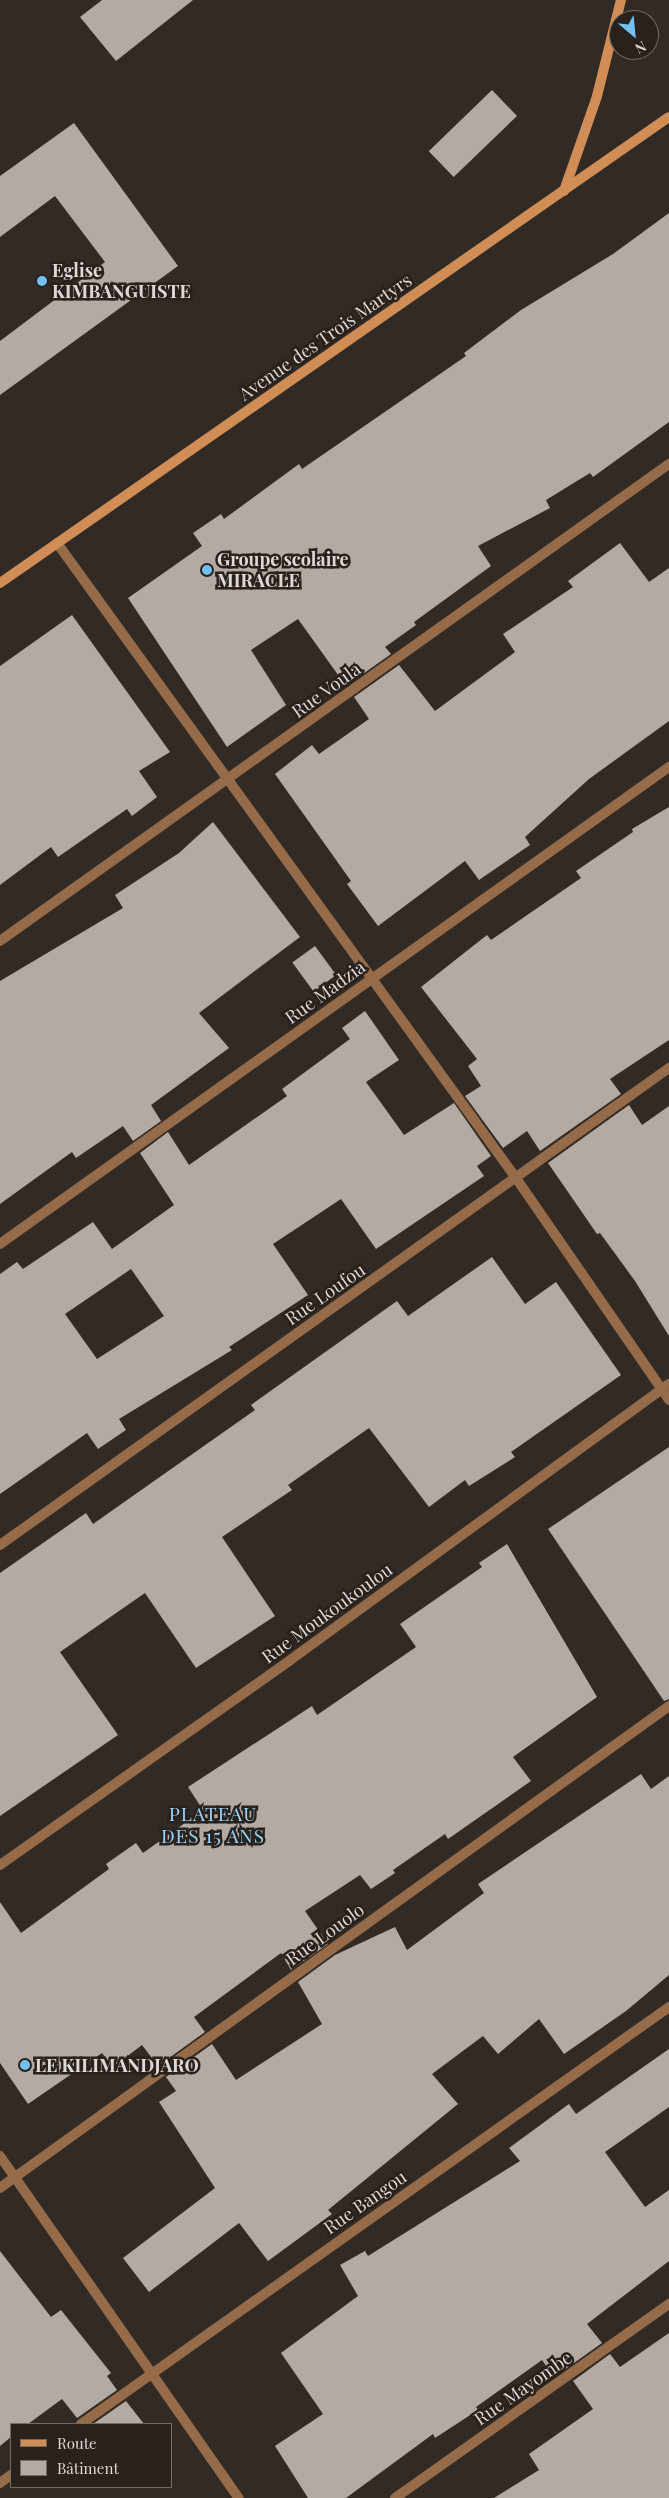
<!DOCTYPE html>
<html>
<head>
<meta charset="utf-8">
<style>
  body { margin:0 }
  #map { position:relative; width:669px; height:2498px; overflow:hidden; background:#322b25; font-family:"Playfair Display",serif }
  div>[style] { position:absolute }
  .building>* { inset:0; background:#b3aaa3; transform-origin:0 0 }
  .minor>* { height:10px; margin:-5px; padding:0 5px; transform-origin:5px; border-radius:5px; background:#956b49 }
  .secondary>* { height:10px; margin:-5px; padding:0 5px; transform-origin:5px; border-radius:5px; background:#d08d56 }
  .dots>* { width:14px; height:14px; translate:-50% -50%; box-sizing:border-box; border:2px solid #28211c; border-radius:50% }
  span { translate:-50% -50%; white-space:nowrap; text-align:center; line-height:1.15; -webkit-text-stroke:5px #28211c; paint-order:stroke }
  .poi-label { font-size:18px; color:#ded9d6; font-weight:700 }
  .left { translate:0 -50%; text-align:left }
  .street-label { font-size:18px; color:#ded9d6 }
  .neighbourhood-label { font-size:19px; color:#9ad3fa; letter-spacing:1px }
  .legend { position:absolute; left:10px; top:2423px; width:162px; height:65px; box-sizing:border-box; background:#28211c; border:1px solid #716b66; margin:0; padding:6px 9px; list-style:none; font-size:15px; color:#ded9d6 }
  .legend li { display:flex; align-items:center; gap:10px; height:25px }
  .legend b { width:25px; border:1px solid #716b66 }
  .north { position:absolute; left:609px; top:10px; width:50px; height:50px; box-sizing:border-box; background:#28211c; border:1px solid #716b66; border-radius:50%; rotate:152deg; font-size:14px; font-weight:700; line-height:20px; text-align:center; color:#ded9d6 }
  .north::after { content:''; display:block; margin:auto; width:18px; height:22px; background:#72c1f5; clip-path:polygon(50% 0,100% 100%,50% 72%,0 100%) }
</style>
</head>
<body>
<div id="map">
  <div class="building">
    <div style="clip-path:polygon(102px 0,193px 0,116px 61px,80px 17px)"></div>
    <div style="left:492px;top:90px;width:36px;height:88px;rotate:46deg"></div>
    <div style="clip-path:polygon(74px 123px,178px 266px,0 395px,0 341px,105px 262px,55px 196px,0 237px,0 176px)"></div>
    <div style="clip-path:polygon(669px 213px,669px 422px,593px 477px,590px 473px,546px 500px,550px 508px,478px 546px,491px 566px,414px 622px,416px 625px,385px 647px,391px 654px,346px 686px,298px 619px,251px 650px,286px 705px,227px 747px,128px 598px,202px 546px,193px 533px,221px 514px,224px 519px,299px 464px,302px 469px,466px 356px,464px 353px,521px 310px,613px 254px)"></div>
    <div style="clip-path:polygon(620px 543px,649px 582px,669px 568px,669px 721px,589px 779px,525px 837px,530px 845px,479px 880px,465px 861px,378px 926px,347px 884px,351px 881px,275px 774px,312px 745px,319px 754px,369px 719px,354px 697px,399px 665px,435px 711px,515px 652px,503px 634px,573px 587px,568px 581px)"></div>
    <div style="clip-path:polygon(72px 615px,170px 752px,139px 771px,157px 797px,132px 816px,127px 809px,58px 857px,51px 847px,0 885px,0 666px)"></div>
    <div style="clip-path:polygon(669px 807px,669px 1040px,610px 1079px,621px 1094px,540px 1151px,527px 1131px,503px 1148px,465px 1096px,481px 1086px,468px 1066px,477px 1059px,421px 987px,487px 935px,491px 940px,581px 878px,576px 871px,633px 832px,632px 829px)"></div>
    <div style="clip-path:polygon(213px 822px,300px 937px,199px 1013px,229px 1048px,151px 1105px,161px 1121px,133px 1141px,123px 1126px,76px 1158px,72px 1152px,0 1204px,0 981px,123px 908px,115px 895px,179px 853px)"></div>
    <div style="left:315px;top:946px;width:36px;height:28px;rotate:54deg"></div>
    <div style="clip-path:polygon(evenodd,365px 1011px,399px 1060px,366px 1082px,404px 1135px,454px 1103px,491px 1156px,477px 1166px,484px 1176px,376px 1249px,341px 1199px,273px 1244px,308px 1295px,229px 1347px,232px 1350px,119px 1419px,126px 1430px,98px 1449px,87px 1433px,0 1494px,0 1274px,17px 1262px,23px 1269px,93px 1222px,112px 1249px,174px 1205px,140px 1153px,168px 1132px,189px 1165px,287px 1096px,282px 1089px,350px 1039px,342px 1028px,365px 1011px,131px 1269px,164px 1316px,97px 1359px,65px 1314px,131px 1269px)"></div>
    <div style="clip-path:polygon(629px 1105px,642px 1125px,669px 1106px,669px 1336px,635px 1281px,600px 1233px,597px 1234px,548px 1163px)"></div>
    <div style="clip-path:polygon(492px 1257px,525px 1304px,556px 1282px,621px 1375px,511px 1452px,515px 1457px,469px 1486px,465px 1480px,429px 1507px,369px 1428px,288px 1485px,292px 1490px,222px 1537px,275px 1616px,196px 1668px,145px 1593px,60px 1652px,118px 1735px,0 1816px,0 1573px,86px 1513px,93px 1524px,255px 1410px,251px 1405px,397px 1301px,408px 1316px)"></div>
    <div style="clip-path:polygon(669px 1447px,669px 1699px,664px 1701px,548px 1529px)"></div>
    <div style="clip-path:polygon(507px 1544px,597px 1697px,513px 1757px,531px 1781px,448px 1839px,445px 1834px,393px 1870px,395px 1873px,371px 1889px,360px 1875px,305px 1911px,328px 1944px,291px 1970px,281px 1953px,194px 2017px,205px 2032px,158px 2066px,142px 2045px,113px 2067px,102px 2053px,28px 2104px,0 2063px,0 1902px,21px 1933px,109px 1869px,106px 1864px,136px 1843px,143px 1853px,203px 1810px,188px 1787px,312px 1706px,317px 1715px,416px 1647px,400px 1624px,482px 1567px,479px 1563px)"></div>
    <div style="clip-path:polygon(641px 1774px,651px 1789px,669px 1776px,669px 1975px,626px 2011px,564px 2054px,539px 2019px,498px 2054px,483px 2036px,432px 2074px,458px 2104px,328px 2210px,332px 2214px,268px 2261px,239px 2223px,149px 2292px,123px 2258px,215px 2188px,159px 2102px,176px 2091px,166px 2077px,212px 2044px,236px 2080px,322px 2024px,298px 1982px,335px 1955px,395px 1927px,407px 1950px,484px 1893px,478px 1884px)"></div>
    <div style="clip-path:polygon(669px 2049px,669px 2107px,605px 2152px,645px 2207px,669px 2190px,669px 2261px,587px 2324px,602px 2343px,564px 2370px,559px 2362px,549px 2370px,542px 2360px,476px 2407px,478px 2410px,435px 2438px,433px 2434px,346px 2498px,308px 2498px,275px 2446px,323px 2414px,281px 2353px,358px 2296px,340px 2265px,365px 2251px,368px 2256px,520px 2161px,509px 2148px,569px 2104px,576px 2114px)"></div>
    <div style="clip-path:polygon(0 2251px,51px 2317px,61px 2310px,111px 2373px,107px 2376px,117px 2390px,77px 2418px,62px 2399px,28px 2424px,11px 2424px,11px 2437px,0 2446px)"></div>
    <div style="clip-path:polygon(669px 2333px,669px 2498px,494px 2498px,539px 2470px,529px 2454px,593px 2409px,573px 2381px,610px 2354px,620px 2367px)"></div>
    <div style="clip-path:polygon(126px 2401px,144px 2424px,93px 2424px)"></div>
  </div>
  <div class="minor">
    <div style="left:57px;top:543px;width:784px;rotate:54.14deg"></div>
    <div style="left:516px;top:1178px;width:270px;rotate:55.4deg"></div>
    <div style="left:0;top:941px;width:822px;rotate:-35.49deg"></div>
    <div style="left:0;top:1244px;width:822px;rotate:-35.49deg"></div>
    <div style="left:0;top:1545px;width:822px;rotate:-35.49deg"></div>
    <div style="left:0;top:1865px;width:354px;rotate:-35.2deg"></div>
    <div style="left:289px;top:1661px;width:470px;rotate:-36.1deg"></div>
    <div style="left:0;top:2156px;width:417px;rotate:55.1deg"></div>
    <div style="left:0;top:2188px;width:825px;rotate:-35.77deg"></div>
    <div style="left:81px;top:2424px;width:721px;rotate:-35.34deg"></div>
    <div style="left:0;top:2483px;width:14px;rotate:-36deg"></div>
    <div style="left:395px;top:2498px;width:336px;rotate:-35.3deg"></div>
  </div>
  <div class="secondary">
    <div style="left:564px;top:191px;width:101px;rotate:-70.8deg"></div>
    <div style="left:597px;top:96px;width:99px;rotate:-76deg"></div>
    <div style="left:0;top:583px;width:815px;rotate:-34.86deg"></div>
  </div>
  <div class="dots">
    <div style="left:42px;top:281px;background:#72c1f5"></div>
    <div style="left:207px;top:570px;background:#72c1f5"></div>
    <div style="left:25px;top:2065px;background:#72c1f5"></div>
  </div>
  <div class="poi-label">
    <span class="left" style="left:52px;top:281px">Eglise<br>KIMBANGUISTE</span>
    <span class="left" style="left:217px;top:570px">Groupe scolaire<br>MIRACLE</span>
    <span class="left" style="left:35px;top:2065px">LE KILIMANDJARO</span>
  </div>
  <div class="street-label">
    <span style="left:325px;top:337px;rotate:-35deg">Avenue des Trois Martyrs</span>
    <span style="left:326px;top:690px;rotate:-36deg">Rue Voula</span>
    <span style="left:325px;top:992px;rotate:-36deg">Rue Madzia</span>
    <span style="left:325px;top:1294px;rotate:-35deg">Rue Loufou</span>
    <span style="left:327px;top:1613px;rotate:-36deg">Rue Moukoukoulou</span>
    <span style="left:325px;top:1934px;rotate:-36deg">Rue Louolo</span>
    <span style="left:365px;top:2202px;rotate:-35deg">Rue Bangou</span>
    <span style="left:523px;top:2388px;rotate:-35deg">Rue Mayombe</span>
  </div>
  <div class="neighbourhood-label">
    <span style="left:213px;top:1825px">PLATEAU<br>DES 15 ANS</span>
  </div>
  <ul class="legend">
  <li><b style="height:6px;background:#d08d56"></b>Route</li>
  <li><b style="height:14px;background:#b3aaa3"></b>Bâtiment</li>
  </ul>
  <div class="north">N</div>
</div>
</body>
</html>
